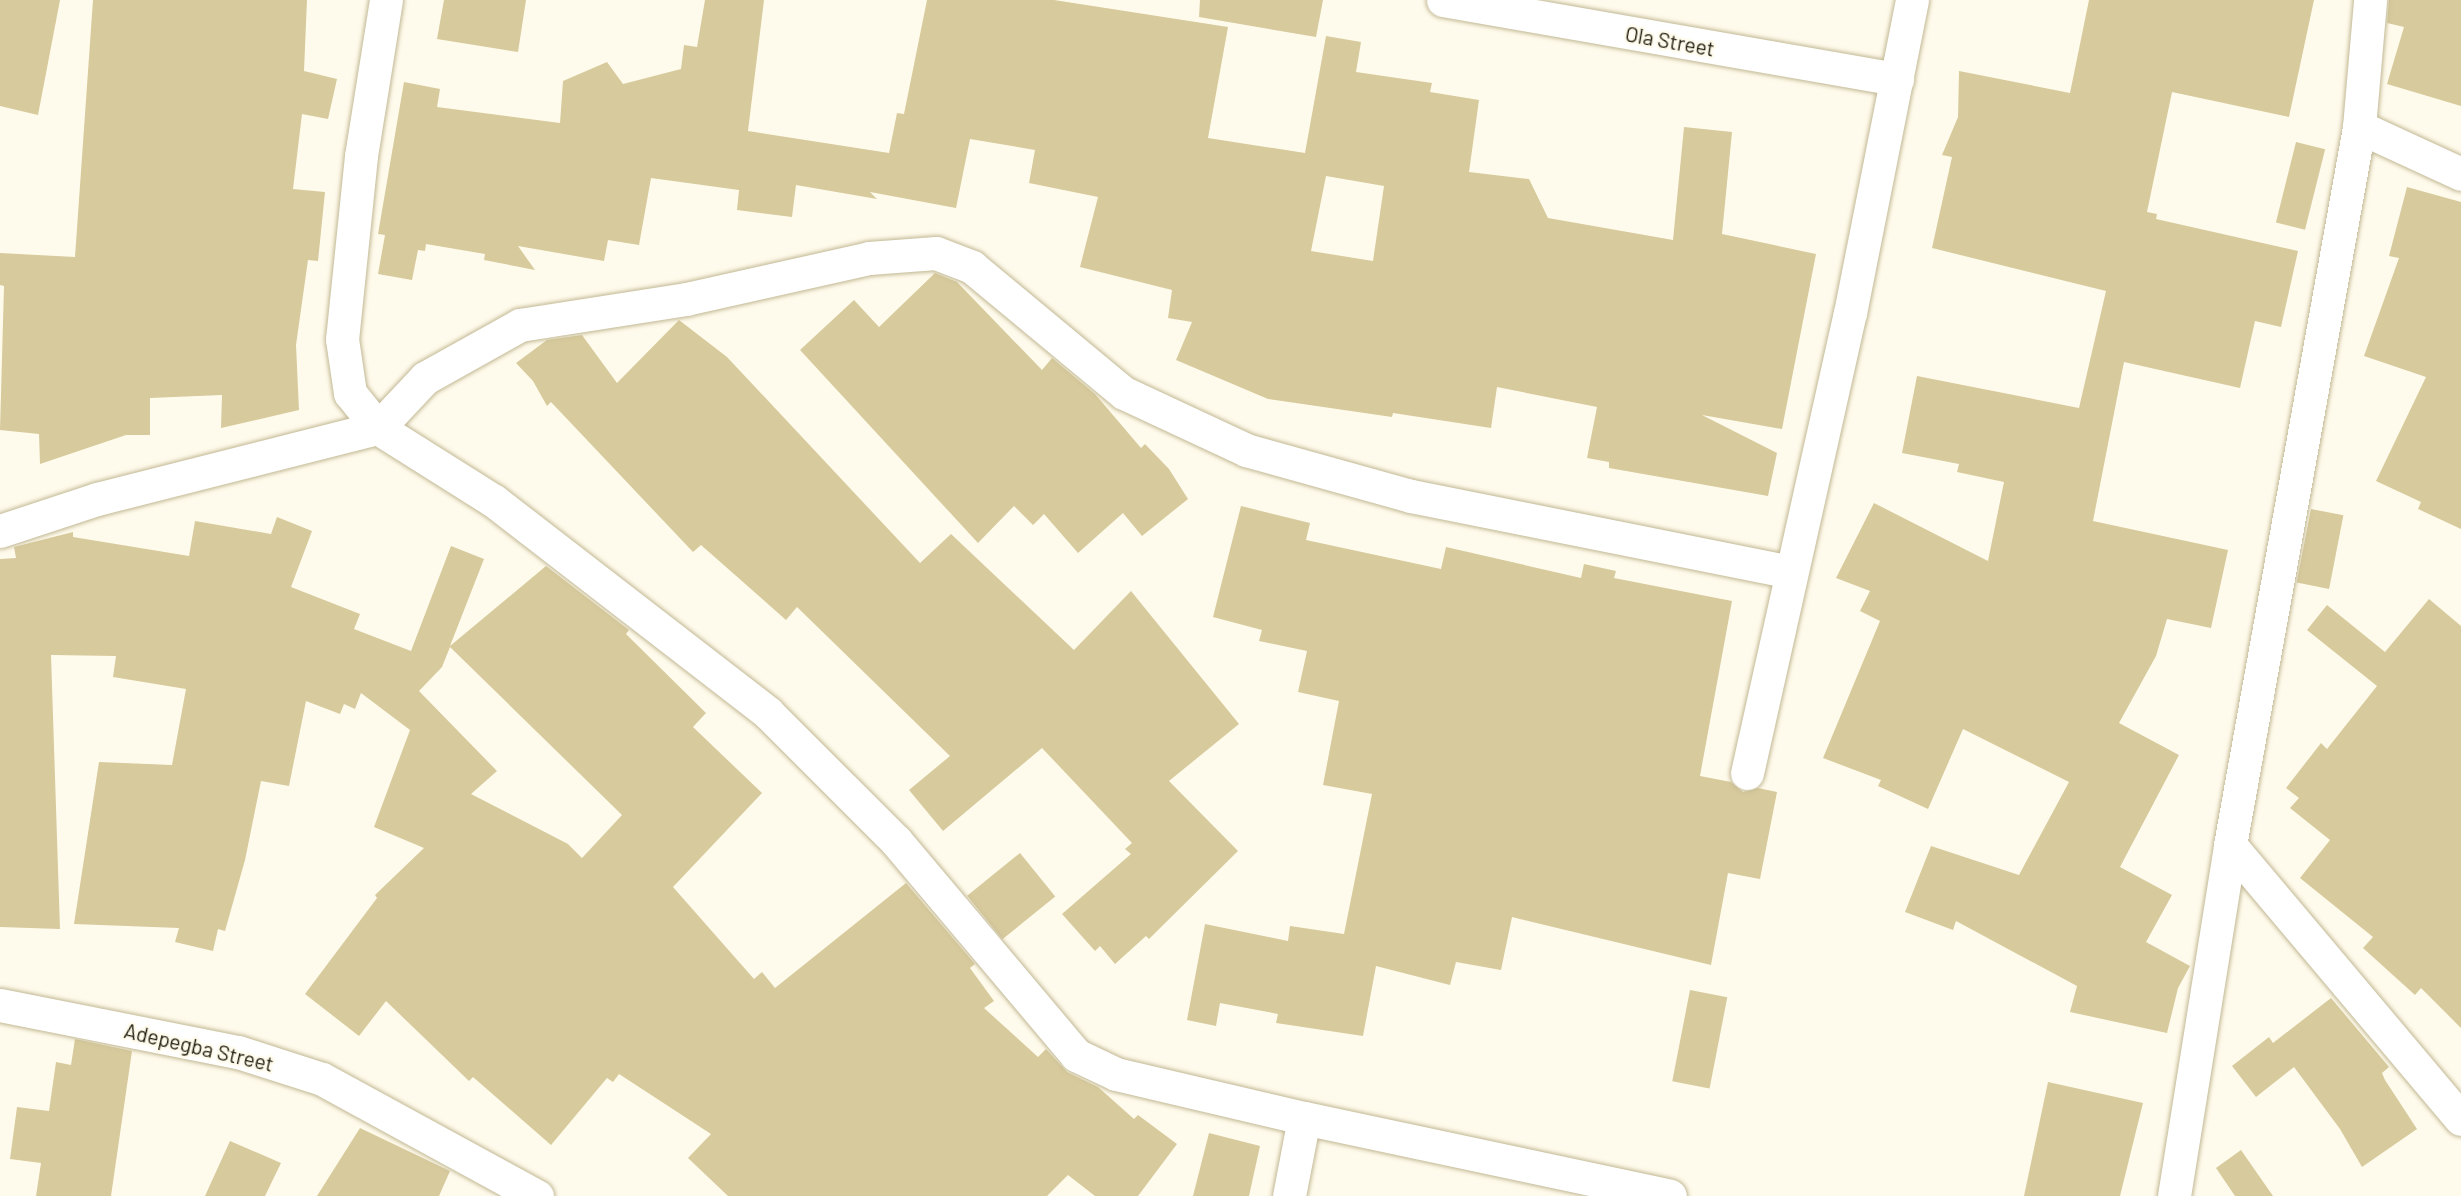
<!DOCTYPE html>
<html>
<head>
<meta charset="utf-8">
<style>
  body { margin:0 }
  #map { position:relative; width:2461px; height:1196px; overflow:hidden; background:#fffbec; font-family:Barlow,sans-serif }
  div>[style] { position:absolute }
  .building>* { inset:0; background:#d7ca9c; transform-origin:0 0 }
  .roads { filter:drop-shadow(0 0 2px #c2b894) drop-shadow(0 0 2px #c2b894) }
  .street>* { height:33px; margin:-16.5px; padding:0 16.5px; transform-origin:16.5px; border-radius:16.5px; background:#fff }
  span { translate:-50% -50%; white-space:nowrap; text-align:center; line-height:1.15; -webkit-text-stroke:5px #fffbec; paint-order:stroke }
  .street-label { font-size:21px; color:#211d0f }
</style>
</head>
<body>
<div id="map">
  <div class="building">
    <div style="clip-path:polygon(0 0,60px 0,38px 115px,0 106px)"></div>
    <div style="clip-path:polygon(93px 0,307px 0,304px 71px,337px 79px,328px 119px,302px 114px,293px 189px,325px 192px,318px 261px,308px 260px,296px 345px,299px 410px,221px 428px,222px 395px,150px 398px,150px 435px,126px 435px,40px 464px,39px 434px,0 430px,4px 286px,0 285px,0 253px,75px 257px)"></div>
    <div style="clip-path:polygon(444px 0,526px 0,518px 52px,437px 39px)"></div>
    <div style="clip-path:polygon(evenodd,705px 0,764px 0,748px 131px,889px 153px,897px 113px,904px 114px,927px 0,1054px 0,1228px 27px,1208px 138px,1305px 153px,1326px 36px,1361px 42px,1356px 72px,1432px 83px,1430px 92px,1479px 100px,1469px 172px,1529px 179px,1548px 218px,1673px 240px,1684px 127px,1732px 132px,1722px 234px,1816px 254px,1782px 429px,1702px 415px,1777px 453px,1768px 496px,1609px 468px,1609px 462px,1587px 458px,1597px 407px,1497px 387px,1491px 428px,1393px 413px,1392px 417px,1268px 399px,1176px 360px,1192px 322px,1168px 318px,1172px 290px,1080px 267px,1098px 197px,1029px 183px,1035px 150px,970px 139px,956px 208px,870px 192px,877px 199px,796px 185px,792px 217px,737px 210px,739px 190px,651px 178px,639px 245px,608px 240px,604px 261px,518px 246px,535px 270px,484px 260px,485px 254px,426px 244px,425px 251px,418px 250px,412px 280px,378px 274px,385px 235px,378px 234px,404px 82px,440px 89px,437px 107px,560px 123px,563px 81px,607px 62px,623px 84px,681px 69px,684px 45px,697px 47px,705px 0,1326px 176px,1384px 186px,1373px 261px,1311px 251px,1326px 176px)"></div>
    <div style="clip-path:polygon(1200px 0,1323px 0,1316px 37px,1199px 17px)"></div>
    <div style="clip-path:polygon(2089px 0,2314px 0,2289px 117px,2172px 92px,2147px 212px,2157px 214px,2156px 219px,2298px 251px,2281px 327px,2255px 321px,2240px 388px,2124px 362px,2093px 521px,2228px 550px,2211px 628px,2167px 619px,2156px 656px,2119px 723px,2179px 755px,2120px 867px,2172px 895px,2146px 942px,2190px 966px,2178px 988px,2167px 1033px,2070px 1012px,2077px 986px,1956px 921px,1953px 930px,1905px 912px,1931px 846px,2019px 875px,2069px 782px,1963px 729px,1928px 809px,1878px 786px,1881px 780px,1823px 758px,1880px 621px,1860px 611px,1870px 591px,1836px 578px,1874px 503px,1988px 561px,2004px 482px,1957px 472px,1959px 464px,1902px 453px,1917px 376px,2079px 408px,2106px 291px,1932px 248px,1952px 157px,1942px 155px,1958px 117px,1959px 71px,2070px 93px)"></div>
    <div style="clip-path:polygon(2389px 0,2461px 0,2461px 106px,2387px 84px,2404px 27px,2387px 23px)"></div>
    <div style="left:2296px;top:142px;width:30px;height:83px;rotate:14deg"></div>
    <div style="clip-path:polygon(2407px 187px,2461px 202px,2461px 529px,2418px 509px,2421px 502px,2376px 481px,2426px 377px,2364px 356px,2399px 258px,2389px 256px)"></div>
    <div style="clip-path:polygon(935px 273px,957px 282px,1042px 370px,1052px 358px,1095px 394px,1141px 448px,1145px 444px,1169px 469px,1188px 499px,1142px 536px,1123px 513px,1078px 553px,1044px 514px,1033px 525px,1014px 506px,978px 543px,800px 350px,854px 300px,879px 327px)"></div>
    <div style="clip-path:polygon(679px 320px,727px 357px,920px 563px,951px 534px,1074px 650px,1131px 591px,1239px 724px,1169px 781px,1238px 851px,1149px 939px,1146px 936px,1115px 964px,1100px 946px,1095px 951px,1062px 914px,1131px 854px,1125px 849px,1132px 843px,1042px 748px,943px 831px,909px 790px,950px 756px,797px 607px,786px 620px,701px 545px,693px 552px,551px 402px,547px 406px,533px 381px,516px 363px,547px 340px,582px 335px,617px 383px)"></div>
    <div style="clip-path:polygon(1241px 506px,1310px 523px,1306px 540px,1441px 569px,1446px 547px,1581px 578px,1584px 564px,1616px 571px,1614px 578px,1732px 601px,1700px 776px,1731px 782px,1743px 792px,1758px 788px,1777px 792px,1760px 879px,1728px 873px,1711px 965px,1512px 917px,1501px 970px,1456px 962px,1450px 985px,1376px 966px,1363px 1036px,1276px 1023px,1278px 1014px,1220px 1003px,1216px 1026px,1187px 1020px,1205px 924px,1288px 941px,1290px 926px,1344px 934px,1372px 794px,1323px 785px,1339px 701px,1298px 692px,1307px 651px,1259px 641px,1262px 630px,1213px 617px)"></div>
    <div style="left:2311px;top:509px;width:33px;height:75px;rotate:11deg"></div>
    <div style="clip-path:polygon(evenodd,277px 517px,312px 531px,291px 587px,360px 614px,354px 629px,411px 651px,451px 546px,484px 559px,450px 646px,546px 566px,629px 630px,626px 634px,706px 713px,693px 727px,762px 793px,673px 887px,754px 979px,762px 972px,775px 988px,906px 883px,975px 964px,970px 968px,994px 1001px,984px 1008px,1038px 1057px,1046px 1049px,1067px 1072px,1098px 1087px,1134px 1119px,1138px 1115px,1177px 1144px,1138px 1196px,1095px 1196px,1068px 1175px,1047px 1196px,728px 1196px,688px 1158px,711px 1134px,619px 1074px,613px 1082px,607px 1078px,551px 1145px,473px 1077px,469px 1081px,386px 1001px,359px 1036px,305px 994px,377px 898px,375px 895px,424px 848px,374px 827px,410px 730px,361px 693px,355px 709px,344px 704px,340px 714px,306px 701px,289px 786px,261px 781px,245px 860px,225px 931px,218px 929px,213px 951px,175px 942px,179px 928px,74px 924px,99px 762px,172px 765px,186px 689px,113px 677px,116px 656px,51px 655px,60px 929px,0 927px,0 559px,16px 558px,14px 547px,73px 532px,73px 537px,189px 556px,195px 521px,271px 534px,277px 517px,450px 647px,622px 815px,582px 858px,568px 844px,471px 794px,497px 771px,419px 691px,442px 667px,450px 647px)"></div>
    <div style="clip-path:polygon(2429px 599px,2461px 626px,2461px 1028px,2421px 988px,2415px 995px,2363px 948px,2373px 937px,2300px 878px,2330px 840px,2290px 808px,2299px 798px,2286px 788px,2321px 743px,2327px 749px,2377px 686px,2307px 630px,2327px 605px,2385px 652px)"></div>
    <div style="left:1020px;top:853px;width:56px;height:68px;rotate:51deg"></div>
    <div style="left:1690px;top:990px;width:38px;height:93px;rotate:11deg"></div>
    <div style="clip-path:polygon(2331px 998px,2389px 1067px,2382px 1073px,2385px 1080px,2417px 1129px,2362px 1167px,2340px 1129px,2294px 1067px,2256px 1097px,2232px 1066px,2269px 1037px,2273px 1043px)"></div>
    <div style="clip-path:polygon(75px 1039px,132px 1051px,111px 1196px,36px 1196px,41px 1163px,10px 1159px,17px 1107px,49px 1111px,56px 1062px,71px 1065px)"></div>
    <div style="clip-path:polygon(2048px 1082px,2143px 1103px,2120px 1196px,2024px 1196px)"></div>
    <div style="clip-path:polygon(360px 1128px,450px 1171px,439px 1196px,317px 1196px)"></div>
    <div style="clip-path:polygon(1209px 1133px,1260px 1146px,1249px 1196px,1193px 1196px)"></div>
    <div style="clip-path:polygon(230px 1141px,281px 1163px,265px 1196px,205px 1196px)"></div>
    <div style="clip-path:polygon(2241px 1150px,2273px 1196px,2235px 1196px,2216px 1168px)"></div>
  </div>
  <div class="roads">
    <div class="street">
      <div style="left:386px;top:0;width:158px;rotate:99.1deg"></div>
      <div style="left:361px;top:156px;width:184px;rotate:95.9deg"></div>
      <div style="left:342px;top:339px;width:55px;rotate:81.6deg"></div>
      <div style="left:350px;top:393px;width:45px;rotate:51.3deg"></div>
      <div style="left:378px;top:428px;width:69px;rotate:-46.8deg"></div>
      <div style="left:425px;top:378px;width:109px;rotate:-29.2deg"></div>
      <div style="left:520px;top:325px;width:168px;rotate:-8.9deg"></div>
      <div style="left:686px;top:299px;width:188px;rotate:-12.6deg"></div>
      <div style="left:869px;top:258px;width:67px;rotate:-4.3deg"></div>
      <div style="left:936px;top:253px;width:39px;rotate:21deg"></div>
      <div style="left:972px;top:267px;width:197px;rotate:39.7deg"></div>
      <div style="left:1124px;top:393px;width:135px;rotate:25deg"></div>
      <div style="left:1246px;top:450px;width:171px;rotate:15.6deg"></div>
      <div style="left:1411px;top:496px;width:387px;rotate:11.3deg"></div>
      <div style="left:1443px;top:0;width:461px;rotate:9.9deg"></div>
      <div style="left:2359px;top:127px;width:112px;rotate:24.7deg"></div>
      <div style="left:0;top:531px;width:102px;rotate:-18.3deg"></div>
      <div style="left:97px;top:499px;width:290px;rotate:-14.2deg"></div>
      <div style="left:378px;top:428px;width:137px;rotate:32.2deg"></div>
      <div style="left:494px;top:501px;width:346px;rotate:37.7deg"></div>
      <div style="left:768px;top:713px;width:181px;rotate:45deg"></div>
      <div style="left:896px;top:841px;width:280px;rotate:49.9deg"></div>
      <div style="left:1076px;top:1055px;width:44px;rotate:25.4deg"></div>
      <div style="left:1116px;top:1074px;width:193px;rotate:13.2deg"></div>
      <div style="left:1304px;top:1118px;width:374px;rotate:12deg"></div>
      <div style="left:1747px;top:773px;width:471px;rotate:-77.4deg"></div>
      <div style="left:1850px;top:313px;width:319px;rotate:-78.8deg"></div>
      <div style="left:2230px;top:845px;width:358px;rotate:49.9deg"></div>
      <div style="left:0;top:1005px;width:243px;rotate:11.2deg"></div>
      <div style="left:238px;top:1052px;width:88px;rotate:17.8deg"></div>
      <div style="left:322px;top:1079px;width:245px;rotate:28.6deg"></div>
      <div style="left:1289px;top:1196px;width:79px;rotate:-79.1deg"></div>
      <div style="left:2174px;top:1196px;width:355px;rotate:-80.9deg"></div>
      <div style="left:2230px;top:845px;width:729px;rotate:-79.81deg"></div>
      <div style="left:2359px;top:127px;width:127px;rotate:-85deg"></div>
    </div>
  </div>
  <div class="street-label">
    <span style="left:1670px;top:41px;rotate:10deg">Ola Street</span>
    <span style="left:199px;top:1047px;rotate:13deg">Adepegba Street</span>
  </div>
</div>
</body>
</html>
